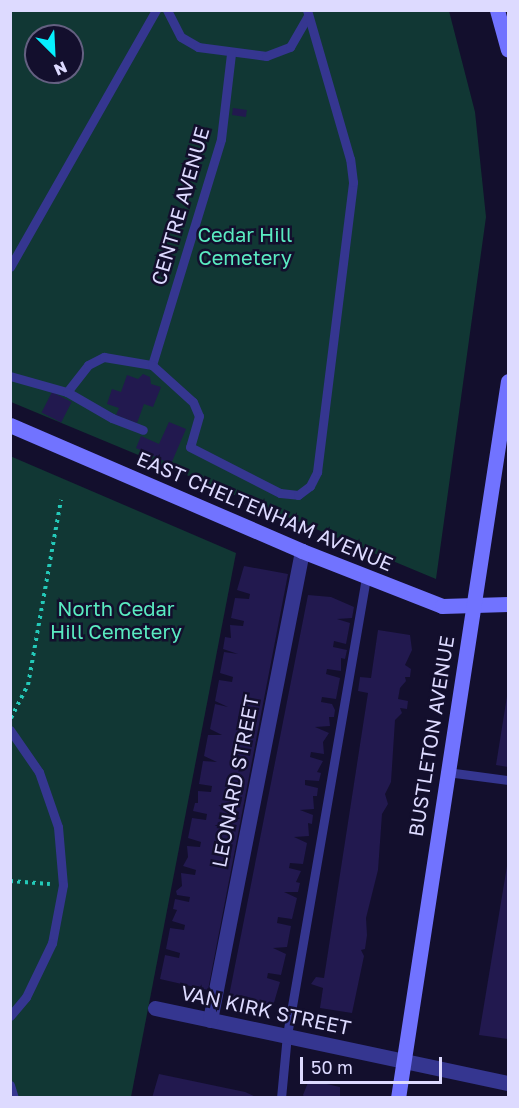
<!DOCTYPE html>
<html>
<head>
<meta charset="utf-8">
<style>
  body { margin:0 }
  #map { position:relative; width:519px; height:1108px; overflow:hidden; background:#130f2d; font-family:"Golos Text",sans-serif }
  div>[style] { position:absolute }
  .green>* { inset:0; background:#113734 }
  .building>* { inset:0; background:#22194f; transform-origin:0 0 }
  .path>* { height:4px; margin-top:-2px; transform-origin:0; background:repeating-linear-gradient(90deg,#24c9b8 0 3px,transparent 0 7.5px) }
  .lane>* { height:9px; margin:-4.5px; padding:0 4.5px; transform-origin:4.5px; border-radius:4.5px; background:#353690 }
  .street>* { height:15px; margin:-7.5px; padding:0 7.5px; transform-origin:7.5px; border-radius:7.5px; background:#353690 }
  .secondary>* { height:15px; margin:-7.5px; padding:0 7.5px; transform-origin:7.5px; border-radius:7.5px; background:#7173ff }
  span { translate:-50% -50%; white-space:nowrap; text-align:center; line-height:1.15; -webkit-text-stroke:5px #130f2d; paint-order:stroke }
  .street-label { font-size:20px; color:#dddaff }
  .park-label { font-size:20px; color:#5aebc1 }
  .frame { position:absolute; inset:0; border:12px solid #dddaff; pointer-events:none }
  .north { position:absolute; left:24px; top:24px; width:60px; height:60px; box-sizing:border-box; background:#130f2d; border:2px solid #646081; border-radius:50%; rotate:156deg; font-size:16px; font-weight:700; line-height:24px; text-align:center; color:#dddaff }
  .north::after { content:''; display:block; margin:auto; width:21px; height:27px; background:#06f0ff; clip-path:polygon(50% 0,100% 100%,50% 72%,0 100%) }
  .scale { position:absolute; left:300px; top:1057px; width:142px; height:27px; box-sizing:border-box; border:3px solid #dddaff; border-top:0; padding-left:8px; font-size:18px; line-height:21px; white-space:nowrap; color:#dddaff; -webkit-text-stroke:4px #130f2d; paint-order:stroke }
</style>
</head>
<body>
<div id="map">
  <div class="green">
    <div style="clip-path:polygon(evenodd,10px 11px,449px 11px,475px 112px,486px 217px,436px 579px,11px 402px,10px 11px,36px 36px,72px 36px,72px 72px,36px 72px,36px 36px)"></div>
    <div style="clip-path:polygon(10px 456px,236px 553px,131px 1097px,11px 1097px)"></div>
  </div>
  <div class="building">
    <div style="left:233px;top:108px;width:14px;height:7px;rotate:8deg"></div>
    <div style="clip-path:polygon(143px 374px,150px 377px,151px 384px,161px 387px,153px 407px,144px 404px,137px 423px,116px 415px,119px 408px,107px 404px,112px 389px,121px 392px,127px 375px,138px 379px)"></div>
    <div style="left:52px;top:392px;width:22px;height:23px;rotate:27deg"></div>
    <div style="clip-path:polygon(169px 422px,186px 429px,171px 464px,136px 448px,141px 436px,159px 444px)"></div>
    <div style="clip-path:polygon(244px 566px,288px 574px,208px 990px,160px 979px,165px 955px,179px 958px,180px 953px,166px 949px,170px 928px,184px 930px,185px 925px,172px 921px,177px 910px,173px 909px,175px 899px,189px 902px,190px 897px,177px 895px,176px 891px,182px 886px,181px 873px,195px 875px,196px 870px,183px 866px,188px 857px,187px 846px,200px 847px,201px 842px,188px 838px,192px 818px,206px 820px,207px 814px,193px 811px,195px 803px,198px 803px,198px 791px,211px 792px,212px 786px,199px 784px,203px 761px,217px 762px,204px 756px,208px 735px,222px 735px,210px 729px,215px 704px,228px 707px,215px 701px,219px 680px,232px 682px,233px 677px,220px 673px,224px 652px,238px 654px,223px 649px,225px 637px,231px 638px,230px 625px,243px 626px,244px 621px,231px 618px,235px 598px,249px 599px,250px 594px,237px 590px)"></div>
    <div style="clip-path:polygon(308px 595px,331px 597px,354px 607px,352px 618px,337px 619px,350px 623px,346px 644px,334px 641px,333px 647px,347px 650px,345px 659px,341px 658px,341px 671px,327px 669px,326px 674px,340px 678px,336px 699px,322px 697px,321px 702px,332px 704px,335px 710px,334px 717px,329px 717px,330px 726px,315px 727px,329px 733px,323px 742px,324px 754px,311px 752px,310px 757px,323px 761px,317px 772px,321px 773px,319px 781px,305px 780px,305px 785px,318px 788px,317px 796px,313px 796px,314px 809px,300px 810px,313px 815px,312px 824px,308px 823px,309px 836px,294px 837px,307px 843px,303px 864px,290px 863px,289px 868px,301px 871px,296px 882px,300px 883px,298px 892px,284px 892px,297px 898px,292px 919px,278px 917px,277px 923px,291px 926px,287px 947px,273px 948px,286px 954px,281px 975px,268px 973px,267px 978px,280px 982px,273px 1006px,229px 996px)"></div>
    <div style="clip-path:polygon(378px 630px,410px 635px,412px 650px,405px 665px,411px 669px,410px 677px,405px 677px,406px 681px,400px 688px,398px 699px,408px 701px,407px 709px,400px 708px,402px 713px,395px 720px,391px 782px,385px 794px,388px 804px,382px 814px,378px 870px,366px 918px,367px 935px,365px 949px,361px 950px,364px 956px,352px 1013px,320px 1008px,323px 988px,311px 984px,316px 977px,324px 978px,368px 693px,358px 691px,360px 677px,371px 678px)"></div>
    <div style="clip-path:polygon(508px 690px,508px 767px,496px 765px)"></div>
    <div style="clip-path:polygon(508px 860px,508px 1039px,479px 1035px)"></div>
    <div style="clip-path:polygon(159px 1074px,245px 1092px,258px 1098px,152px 1098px)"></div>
    <div style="clip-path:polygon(309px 1080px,340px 1087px,340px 1098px,305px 1098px,303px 1095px)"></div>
  </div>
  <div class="path">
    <div style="left:11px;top:718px;width:37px;rotate:-63deg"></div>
    <div style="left:28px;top:685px;width:188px;rotate:-79.9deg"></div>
    <div style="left:10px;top:881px;width:40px;rotate:4.3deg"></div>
  </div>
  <div class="lane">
    <div style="left:167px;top:10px;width:30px;rotate:63deg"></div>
    <div style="left:181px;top:37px;width:20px;rotate:30deg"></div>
    <div style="left:198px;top:47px;width:69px;rotate:7.5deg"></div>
    <div style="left:266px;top:56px;width:26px;rotate:-21deg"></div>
    <div style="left:290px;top:47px;width:36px;rotate:-60deg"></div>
    <div style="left:10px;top:267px;width:296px;rotate:-60.4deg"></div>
    <div style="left:152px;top:365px;width:236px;rotate:-73deg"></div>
    <div style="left:221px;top:139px;width:86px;rotate:-83.3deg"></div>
    <div style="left:10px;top:376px;width:59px;rotate:15.7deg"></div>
    <div style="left:67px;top:392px;width:34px;rotate:-52deg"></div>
    <div style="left:88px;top:365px;width:18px;rotate:-27deg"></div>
    <div style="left:104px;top:357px;width:49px;rotate:9.5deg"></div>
    <div style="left:152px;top:365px;width:55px;rotate:42.1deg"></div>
    <div style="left:193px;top:402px;width:15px;rotate:67deg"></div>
    <div style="left:199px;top:416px;width:32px;rotate:106deg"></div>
    <div style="left:190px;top:447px;width:101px;rotate:27.1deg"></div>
    <div style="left:280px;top:493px;width:18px;rotate:6deg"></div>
    <div style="left:298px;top:495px;width:15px;rotate:-37deg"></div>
    <div style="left:310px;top:486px;width:16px;rotate:-63deg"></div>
    <div style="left:317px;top:472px;width:292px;rotate:-82.9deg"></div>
    <div style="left:353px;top:182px;width:23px;rotate:-97deg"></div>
    <div style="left:350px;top:159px;width:155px;rotate:-106.1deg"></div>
    <div style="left:67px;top:392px;width:52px;rotate:30deg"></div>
    <div style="left:112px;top:418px;width:33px;rotate:21deg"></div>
    <div style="left:10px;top:730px;width:51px;rotate:55.4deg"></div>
    <div style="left:39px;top:772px;width:58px;rotate:70.9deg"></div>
    <div style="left:58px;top:827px;width:58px;rotate:85.1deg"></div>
    <div style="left:63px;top:885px;width:59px;rotate:100.7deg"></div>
    <div style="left:52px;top:943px;width:60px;rotate:115.7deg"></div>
    <div style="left:26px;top:997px;width:25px;rotate:130deg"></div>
    <div style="left:447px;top:772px;width:62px;rotate:7.5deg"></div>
    <div style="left:10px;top:1085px;width:14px;rotate:73deg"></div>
    <div style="left:281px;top:1098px;width:63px;rotate:-84.6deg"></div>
    <div style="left:287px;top:1035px;width:465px;rotate:-80.2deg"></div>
  </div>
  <div class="street">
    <div style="left:155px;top:1008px;width:361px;rotate:12deg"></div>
    <div style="left:210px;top:1020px;width:478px;rotate:-78.9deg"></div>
  </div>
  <div class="secondary">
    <div style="left:497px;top:10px;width:41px;rotate:74.6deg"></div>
    <div style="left:10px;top:425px;width:318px;rotate:23.3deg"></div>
    <div style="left:302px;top:551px;width:150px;rotate:21.4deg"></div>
    <div style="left:442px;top:606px;width:66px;rotate:-1.7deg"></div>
    <div style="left:398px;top:1098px;width:725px;rotate:-81.28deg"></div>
  </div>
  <div class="street-label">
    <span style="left:180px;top:206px;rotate:-74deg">CENTRE AVENUE</span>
    <span style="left:265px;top:511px;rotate:23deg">EAST CHELTENHAM AVENUE</span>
    <span style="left:431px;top:736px;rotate:-81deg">BUSTLETON AVENUE</span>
    <span style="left:235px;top:781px;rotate:-79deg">LEONARD STREET</span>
    <span style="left:266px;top:1010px;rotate:12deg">VAN KIRK STREET</span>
  </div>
  <div class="park-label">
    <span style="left:245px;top:246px">Cedar Hill<br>Cemetery</span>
    <span style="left:116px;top:620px">North Cedar<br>Hill Cemetery</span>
  </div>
  <div class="frame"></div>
  <div class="north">N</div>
  <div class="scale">50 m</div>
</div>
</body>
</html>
